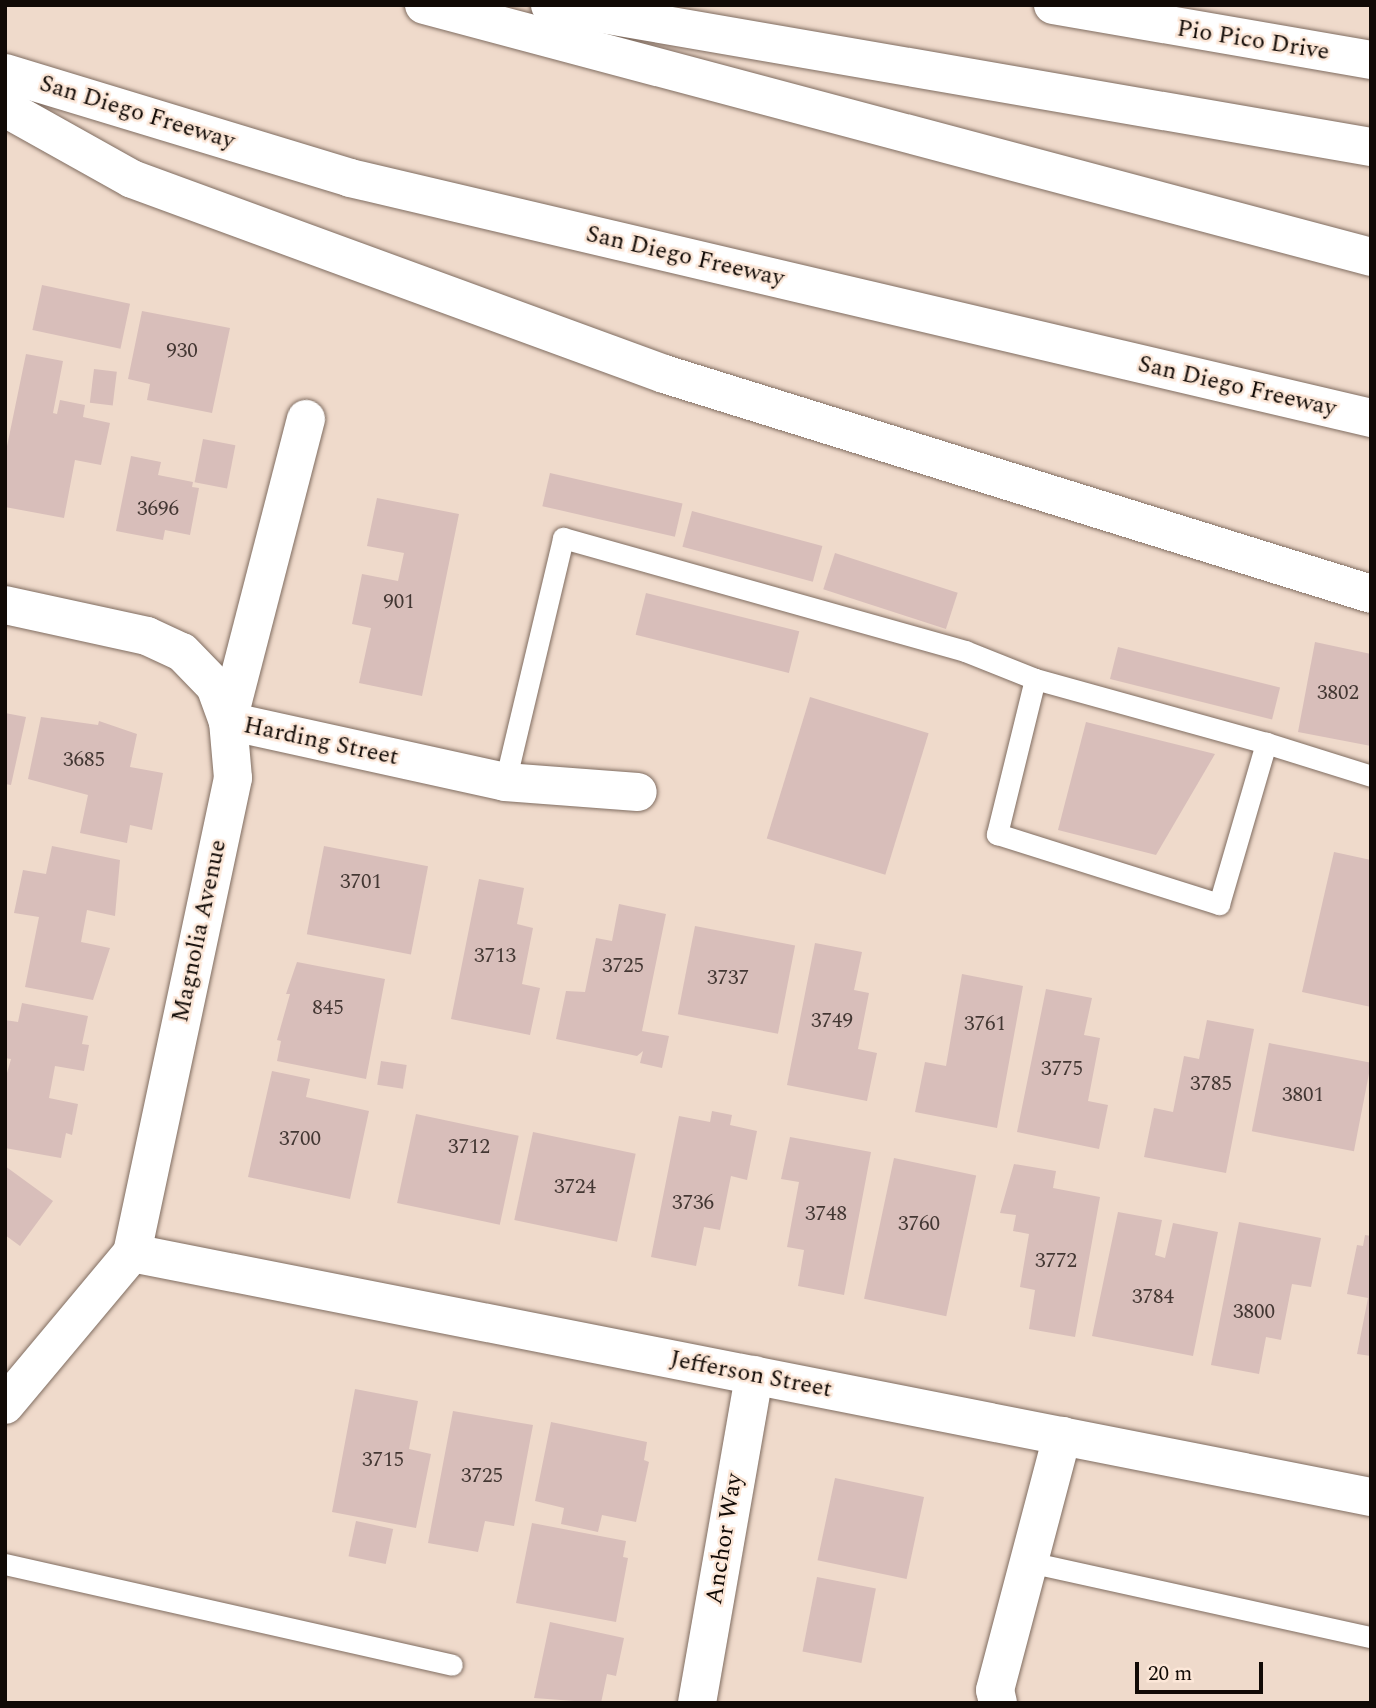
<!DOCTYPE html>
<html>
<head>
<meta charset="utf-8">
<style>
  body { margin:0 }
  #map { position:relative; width:1376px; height:1708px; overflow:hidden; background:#efdacb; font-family:Spectral,serif }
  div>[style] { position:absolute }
  .building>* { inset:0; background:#d8beba; transform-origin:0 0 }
  .roads { filter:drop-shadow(0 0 2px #806d61) drop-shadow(0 0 2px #806d61) }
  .service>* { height:21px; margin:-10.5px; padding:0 10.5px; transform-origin:10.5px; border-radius:10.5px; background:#fff }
  .minor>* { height:38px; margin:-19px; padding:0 19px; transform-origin:19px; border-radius:19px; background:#fff }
  .tertiary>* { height:38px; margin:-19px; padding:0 19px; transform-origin:19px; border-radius:19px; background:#fff }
  .secondary>* { height:38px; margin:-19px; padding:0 19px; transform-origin:19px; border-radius:19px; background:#fff }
  .motorway>* { height:38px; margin:-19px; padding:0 19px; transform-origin:19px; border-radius:19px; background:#fff }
  span { translate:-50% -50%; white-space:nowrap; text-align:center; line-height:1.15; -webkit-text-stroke:5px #fce7d8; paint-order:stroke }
  .number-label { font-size:21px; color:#433733 }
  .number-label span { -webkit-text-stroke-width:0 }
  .street-label { font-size:24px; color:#110a06 }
  .frame { position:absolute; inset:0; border:7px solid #110a06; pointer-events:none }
  .scale { position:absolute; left:1135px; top:1662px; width:128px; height:32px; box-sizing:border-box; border:4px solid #110a06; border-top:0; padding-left:9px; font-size:21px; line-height:24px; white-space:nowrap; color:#110a06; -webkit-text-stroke:5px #fce7d8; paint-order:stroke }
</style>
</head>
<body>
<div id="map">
  <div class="building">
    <div style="left:42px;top:285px;width:90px;height:46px;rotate:12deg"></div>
    <div style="clip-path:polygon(142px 311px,230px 328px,212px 413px,147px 400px,150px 384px,128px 379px)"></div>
    <div style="clip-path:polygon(26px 354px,63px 361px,53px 413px,57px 414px,60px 400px,85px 405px,83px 417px,110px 423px,101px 465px,75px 460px,64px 518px,5px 507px,5px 456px)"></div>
    <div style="left:94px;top:369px;width:23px;height:34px;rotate:7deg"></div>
    <div style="left:203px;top:439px;width:33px;height:44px;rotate:11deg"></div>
    <div style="clip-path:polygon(131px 456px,161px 462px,158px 475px,193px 482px,192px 487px,199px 488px,190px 535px,165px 530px,163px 540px,116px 531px)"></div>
    <div style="left:550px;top:473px;width:136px;height:34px;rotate:13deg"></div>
    <div style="clip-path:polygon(377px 498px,459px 514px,422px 696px,359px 683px,371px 628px,352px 624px,362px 574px,398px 581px,404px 553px,367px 546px)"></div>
    <div style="left:692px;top:511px;width:135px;height:37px;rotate:15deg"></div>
    <div style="left:835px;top:553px;width:129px;height:38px;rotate:18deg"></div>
    <div style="left:646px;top:593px;width:158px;height:43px;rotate:14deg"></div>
    <div style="clip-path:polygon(1315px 642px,1371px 654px,1371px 746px,1298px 732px)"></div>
    <div style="left:1118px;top:647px;width:167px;height:33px;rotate:14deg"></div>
    <div style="left:810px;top:697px;width:124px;height:148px;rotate:17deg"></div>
    <div style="clip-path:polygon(5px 713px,26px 717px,11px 785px,5px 784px)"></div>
    <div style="clip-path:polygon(41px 717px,98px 725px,99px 721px,137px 734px,130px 767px,163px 773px,152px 830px,130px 825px,127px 843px,80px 833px,88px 795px,28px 779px)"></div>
    <div style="clip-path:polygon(1086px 722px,1215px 754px,1156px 855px,1058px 830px)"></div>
    <div style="clip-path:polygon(52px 846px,120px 860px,115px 916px,87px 910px,81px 942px,110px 948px,93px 1000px,25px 987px,39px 917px,14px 913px,23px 870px,46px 874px)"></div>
    <div style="left:324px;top:846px;width:106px;height:90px;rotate:11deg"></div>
    <div style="clip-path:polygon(1334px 852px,1371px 860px,1371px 1007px,1302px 992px)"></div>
    <div style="clip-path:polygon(479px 879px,524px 888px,517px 924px,533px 928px,522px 984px,540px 988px,530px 1035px,451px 1019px)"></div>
    <div style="clip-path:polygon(619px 904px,666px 914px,642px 1031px,669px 1036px,662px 1068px,640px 1063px,643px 1051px,637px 1056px,556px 1039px,566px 991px,585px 992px,596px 938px,612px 941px)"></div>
    <div style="left:695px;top:926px;width:102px;height:90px;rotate:11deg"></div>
    <div style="clip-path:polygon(815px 943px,862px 952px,854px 990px,869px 993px,858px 1049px,877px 1053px,867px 1101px,787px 1085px)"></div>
    <div style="clip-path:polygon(297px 962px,385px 979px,366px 1079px,277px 1061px,281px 1041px,277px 1040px,290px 994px,286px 994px)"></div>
    <div style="clip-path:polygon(962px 974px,1023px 986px,997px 1128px,915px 1112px,925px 1062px,946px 1066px)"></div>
    <div style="clip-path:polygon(1046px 989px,1092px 998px,1084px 1035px,1100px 1038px,1088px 1101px,1108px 1105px,1099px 1149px,1017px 1132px)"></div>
    <div style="clip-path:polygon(22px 1003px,88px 1016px,82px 1044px,89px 1045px,84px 1071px,55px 1066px,49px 1098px,78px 1104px,72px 1135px,66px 1133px,61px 1158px,5px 1148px,5px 1080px,11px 1059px,5px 1058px,5px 1020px,18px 1022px)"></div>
    <div style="clip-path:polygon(1207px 1020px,1254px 1029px,1226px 1173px,1144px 1157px,1154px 1108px,1173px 1112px,1184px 1056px,1199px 1059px)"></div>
    <div style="left:1269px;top:1043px;width:104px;height:90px;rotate:11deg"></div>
    <div style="left:381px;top:1061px;width:26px;height:24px;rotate:9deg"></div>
    <div style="clip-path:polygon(272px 1071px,310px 1079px,306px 1097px,369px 1111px,350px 1199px,248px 1177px)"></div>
    <div style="clip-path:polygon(712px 1111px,732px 1115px,730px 1125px,757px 1131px,747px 1180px,731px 1176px,720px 1230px,704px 1227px,696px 1266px,651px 1257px,679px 1116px,710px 1122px)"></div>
    <div style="left:416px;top:1114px;width:105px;height:91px;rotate:12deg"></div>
    <div style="left:533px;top:1132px;width:105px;height:90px;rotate:12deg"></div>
    <div style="clip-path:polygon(790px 1137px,871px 1152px,844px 1295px,798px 1286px,804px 1250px,787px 1247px,799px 1182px,781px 1179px)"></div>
    <div style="left:894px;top:1158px;width:84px;height:144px;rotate:12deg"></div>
    <div style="clip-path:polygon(1014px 1164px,1056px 1171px,1053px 1188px,1100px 1197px,1075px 1337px,1029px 1329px,1035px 1290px,1020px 1287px,1029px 1234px,1013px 1231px,1016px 1215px,1000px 1213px)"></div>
    <div style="clip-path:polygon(5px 1166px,53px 1201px,20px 1246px,5px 1235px)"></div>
    <div style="clip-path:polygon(1118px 1212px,1162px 1220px,1155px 1255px,1165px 1258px,1173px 1223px,1218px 1232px,1193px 1356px,1092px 1336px)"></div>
    <div style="clip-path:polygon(1239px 1222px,1321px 1238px,1311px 1287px,1292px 1284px,1281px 1340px,1266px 1337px,1259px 1374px,1211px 1365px)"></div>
    <div style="clip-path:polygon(1365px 1235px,1371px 1236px,1371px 1356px,1357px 1354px,1368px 1298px,1347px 1294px,1357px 1245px,1363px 1246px)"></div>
    <div style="clip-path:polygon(355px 1389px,418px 1401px,409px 1449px,431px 1454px,416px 1528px,332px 1512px)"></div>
    <div style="clip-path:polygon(453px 1411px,533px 1425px,514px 1526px,485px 1521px,478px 1552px,428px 1543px)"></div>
    <div style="clip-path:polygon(551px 1422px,647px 1442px,644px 1460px,649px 1462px,636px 1522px,602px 1515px,598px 1532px,561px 1524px,564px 1508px,535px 1501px)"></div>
    <div style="left:835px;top:1478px;width:91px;height:84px;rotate:12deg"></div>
    <div style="left:356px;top:1521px;width:38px;height:36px;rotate:12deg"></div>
    <div style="clip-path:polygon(532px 1523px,626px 1541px,623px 1557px,628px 1558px,616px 1622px,516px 1603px)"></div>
    <div style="left:817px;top:1577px;width:60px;height:76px;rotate:11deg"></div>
    <div style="clip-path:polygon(550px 1622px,624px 1638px,616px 1676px,607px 1674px,601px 1703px,534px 1698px)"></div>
  </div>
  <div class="roads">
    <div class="service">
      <div style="left:1035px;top:679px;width:240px;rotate:15.5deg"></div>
      <div style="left:505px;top:782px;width:251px;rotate:-76.6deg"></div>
      <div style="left:563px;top:538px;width:418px;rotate:15.7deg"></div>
      <div style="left:965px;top:651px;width:75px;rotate:21.8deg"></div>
      <div style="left:1035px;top:679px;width:160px;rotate:103.8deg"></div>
      <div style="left:997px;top:834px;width:233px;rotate:17.5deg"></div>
      <div style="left:1219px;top:904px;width:168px;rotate:-73.7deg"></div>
      <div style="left:1266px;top:743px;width:110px;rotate:17.4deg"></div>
      <div style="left:1029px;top:1562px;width:350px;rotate:12.4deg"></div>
      <div style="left:5px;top:1564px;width:458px;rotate:12.7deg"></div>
    </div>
    <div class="minor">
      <div style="left:306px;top:419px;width:312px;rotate:104.5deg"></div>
      <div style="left:228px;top:721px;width:284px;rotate:12.4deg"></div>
      <div style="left:505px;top:782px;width:133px;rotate:4.3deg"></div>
      <div style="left:697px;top:1703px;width:333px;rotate:-80.1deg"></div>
      <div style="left:998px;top:1703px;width:13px;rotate:-103deg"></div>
      <div style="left:995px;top:1690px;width:263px;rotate:-75.2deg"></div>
    </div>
    <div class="tertiary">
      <div style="left:1053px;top:5px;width:323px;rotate:9.8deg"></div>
    </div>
    <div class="secondary">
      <div style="left:5px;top:605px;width:145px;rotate:12.3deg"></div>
      <div style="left:147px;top:636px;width:38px;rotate:25deg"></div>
      <div style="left:182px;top:652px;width:47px;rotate:45.9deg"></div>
      <div style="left:215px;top:686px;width:37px;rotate:70deg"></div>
      <div style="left:228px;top:721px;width:57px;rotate:85deg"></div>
      <div style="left:233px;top:778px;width:486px;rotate:102deg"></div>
      <div style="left:132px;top:1253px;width:198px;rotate:129.9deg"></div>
      <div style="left:132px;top:1253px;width:1263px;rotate:11.14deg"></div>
    </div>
    <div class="motorway">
      <div style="left:424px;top:5px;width:980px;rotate:14.9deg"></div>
      <div style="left:550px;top:5px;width:833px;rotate:9.81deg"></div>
      <div style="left:5px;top:73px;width:361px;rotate:16.9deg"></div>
      <div style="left:350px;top:178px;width:1049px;rotate:13.23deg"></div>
      <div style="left:5px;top:108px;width:145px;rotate:29.2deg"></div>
      <div style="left:132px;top:179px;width:567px;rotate:20.13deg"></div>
      <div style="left:664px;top:374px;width:740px;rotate:17.28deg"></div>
    </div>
  </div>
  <div class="number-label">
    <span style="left:182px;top:351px">930</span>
    <span style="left:158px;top:509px">3696</span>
    <span style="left:399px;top:602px">901</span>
    <span style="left:1338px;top:693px">3802</span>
    <span style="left:84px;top:760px">3685</span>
    <span style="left:361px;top:882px">3701</span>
    <span style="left:495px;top:956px">3713</span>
    <span style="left:623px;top:966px">3725</span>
    <span style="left:728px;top:978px">3737</span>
    <span style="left:328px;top:1008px">845</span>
    <span style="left:832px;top:1021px">3749</span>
    <span style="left:985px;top:1024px">3761</span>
    <span style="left:1062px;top:1069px">3775</span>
    <span style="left:1211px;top:1084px">3785</span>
    <span style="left:1303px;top:1095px">3801</span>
    <span style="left:300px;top:1139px">3700</span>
    <span style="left:469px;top:1147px">3712</span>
    <span style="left:575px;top:1187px">3724</span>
    <span style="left:693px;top:1203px">3736</span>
    <span style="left:826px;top:1214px">3748</span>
    <span style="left:919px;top:1224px">3760</span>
    <span style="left:1056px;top:1261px">3772</span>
    <span style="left:1153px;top:1297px">3784</span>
    <span style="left:1254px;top:1312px">3800</span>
    <span style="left:383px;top:1460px">3715</span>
    <span style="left:482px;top:1476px">3725</span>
  </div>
  <div class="street-label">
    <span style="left:1253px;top:41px;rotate:9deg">Pio Pico Drive</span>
    <span style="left:137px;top:113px;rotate:17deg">San Diego Freeway</span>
    <span style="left:685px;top:257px;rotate:13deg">San Diego Freeway</span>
    <span style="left:1237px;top:387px;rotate:13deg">San Diego Freeway</span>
    <span style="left:321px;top:742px;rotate:12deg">Harding Street</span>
    <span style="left:200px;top:931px;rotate:-78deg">Magnolia Avenue</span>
    <span style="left:751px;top:1375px;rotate:11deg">Jefferson Street</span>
    <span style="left:725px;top:1539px;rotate:-81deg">Anchor Way</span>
  </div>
  <div class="frame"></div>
  <div class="scale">20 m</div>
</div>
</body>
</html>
